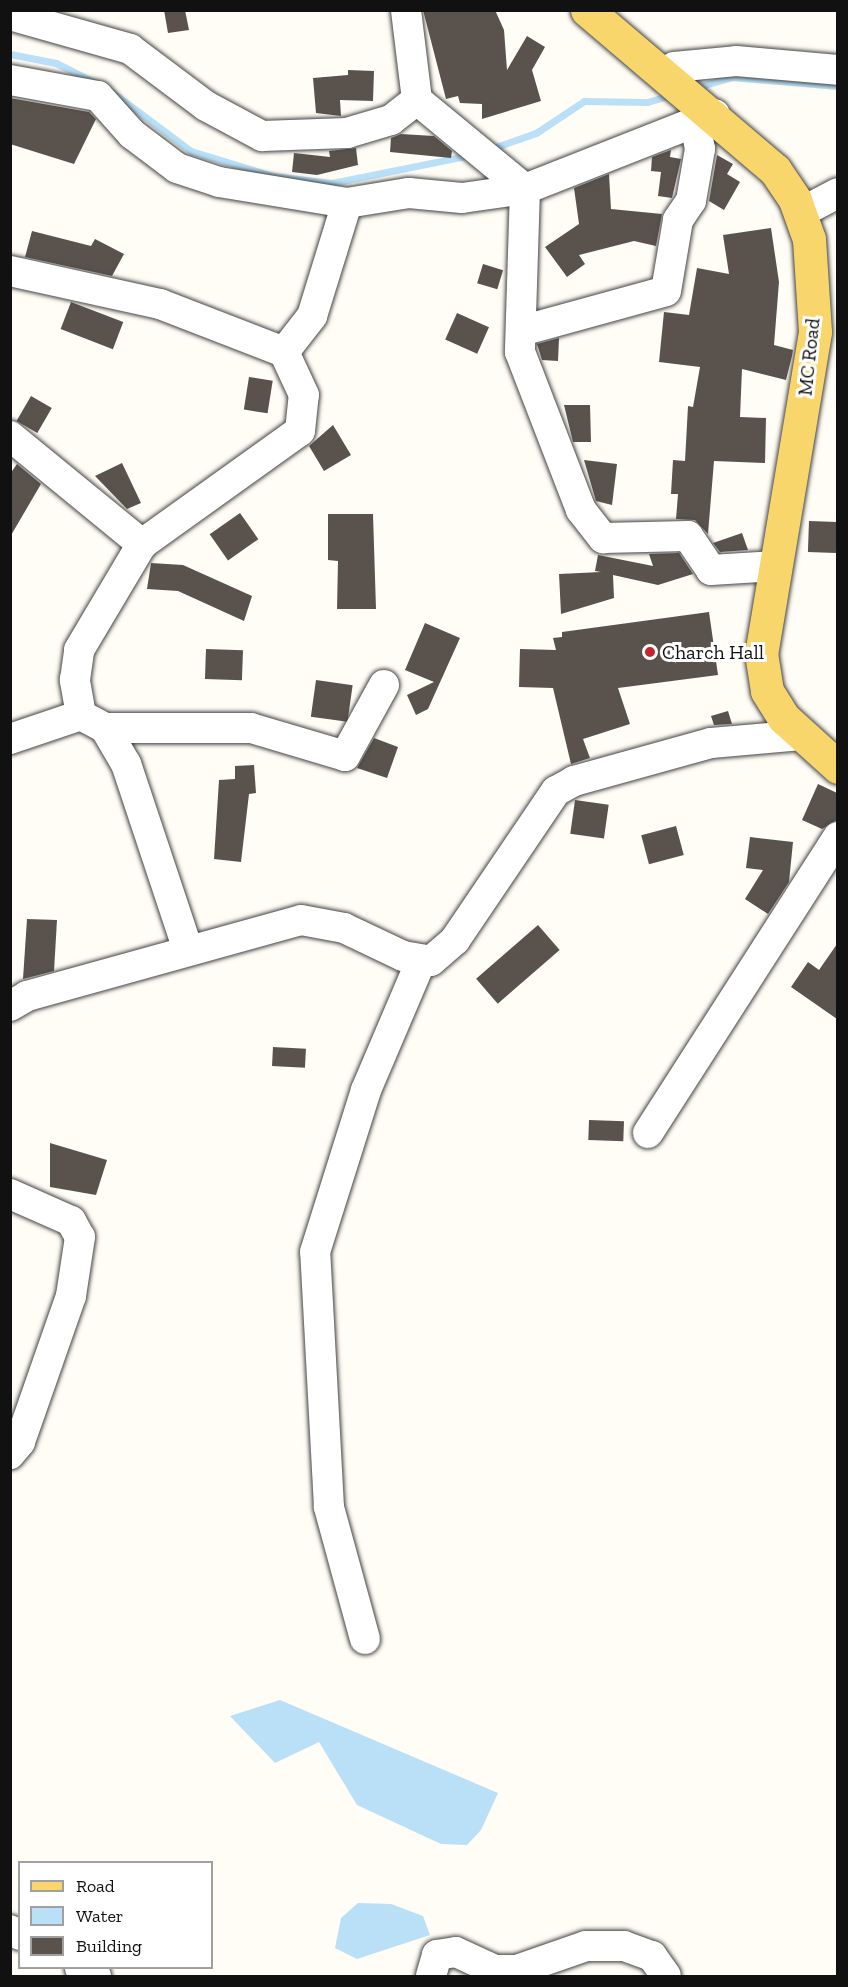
<!DOCTYPE html>
<html>
<head>
<meta charset="utf-8">
<style>
  body { margin:0 }
  #map { position:relative; width:848px; height:1987px; overflow:hidden; background:#fffdf5; font-family:"Zilla Slab",serif }
  div>[style] { position:absolute }
  .water>* { inset:0; background:#b9e0f7 }
  .stream>* { height:7px; margin:-3.5px; padding:0 3.5px; transform-origin:3.5px; border-radius:3.5px; background:#b9e0f7 }
  .building>* { inset:0; background:#5a524d; transform-origin:0 0 }
  .roads { filter:drop-shadow(0 0 2px #444) drop-shadow(0 0 2px #444) }
  .minor>* { height:30px; margin:-15px; padding:0 15px; transform-origin:15px; border-radius:15px; background:#fff }
  .major>* { height:33px; margin:-16.5px; padding:0 16.5px; transform-origin:16.5px; border-radius:16.5px; background:#f9d66b }
  .dots>* { width:16px; height:16px; translate:-50% -50%; box-sizing:border-box; border:3px solid #fff; border-radius:50% }
  span { translate:-50% -50%; white-space:nowrap; text-align:center; line-height:1.15; -webkit-text-stroke:6px #fff; paint-order:stroke }
  .street-label { font-size:20px; color:#111 }
  .poi-label { font-size:20px; color:#111 }
  .left { translate:0 -50%; text-align:left }
  .frame { position:absolute; inset:0; border:12px solid #111; pointer-events:none }
  .legend { position:absolute; left:18px; top:1861px; width:195px; height:108px; box-sizing:border-box; background:#fff; border:2px solid #a0a0a0; margin:0; padding:8px 10px; list-style:none; font-size:18px; color:#111 }
  .legend li { display:flex; align-items:center; gap:12px; height:30px }
  .legend b { width:30px; border:2px solid #a0a0a0 }
</style>
</head>
<body>
<div id="map">
  <div class="water">
    <div style="clip-path:polygon(280px 1700px,498px 1793px,481px 1830px,467px 1845px,441px 1844px,357px 1805px,319px 1742px,275px 1763px,230px 1716px)"></div>
    <div style="clip-path:polygon(358px 1903px,391px 1904px,423px 1916px,430px 1935px,357px 1959px,335px 1948px,341px 1918px)"></div>
  </div>
  <div class="stream">
    <div style="left:10px;top:54px;width:47px;rotate:11.1deg"></div>
    <div style="left:56px;top:63px;width:45px;rotate:26.6deg"></div>
    <div style="left:694px;top:88px;width:40px;rotate:-16deg"></div>
    <div style="left:732px;top:77px;width:106px;rotate:4.9deg"></div>
    <div style="left:108px;top:89px;width:104px;rotate:36.8deg"></div>
    <div style="left:191px;top:151px;width:86px;rotate:17deg"></div>
    <div style="left:273px;top:176px;width:59px;rotate:6.8deg"></div>
    <div style="left:332px;top:183px;width:142px;rotate:-11.4deg"></div>
    <div style="left:490px;top:149px;width:49px;rotate:-19.2deg"></div>
    <div style="left:536px;top:133px;width:58px;rotate:-33.7deg"></div>
    <div style="left:584px;top:101px;width:63px;rotate:0.9deg"></div>
    <div style="left:647px;top:102px;width:26px;rotate:-16deg"></div>
  </div>
  <div class="building">
    <div style="clip-path:polygon(164px 10px,185px 10px,189px 30px,168px 33px)"></div>
    <div style="clip-path:polygon(423px 10px,495px 10px,504px 30px,507px 70px,527px 36px,545px 47px,532px 70px,541px 101px,482px 119px,482px 104px,460px 103px,458px 96px,446px 99px)"></div>
    <div style="clip-path:polygon(348px 70px,374px 71px,373px 101px,340px 100px,341px 116px,316px 113px,313px 78px,348px 75px)"></div>
    <div style="clip-path:polygon(10px 98px,89px 112px,96px 119px,74px 164px,10px 144px)"></div>
    <div style="clip-path:polygon(401px 134px,434px 136px,452px 151px,451px 158px,390px 152px,391px 138px)"></div>
    <div style="clip-path:polygon(356px 148px,358px 165px,317px 175px,292px 172px,294px 153px,330px 157px,329px 151px)"></div>
    <div style="clip-path:polygon(671px 150px,670px 157px,681px 159px,672px 198px,658px 196px,661px 172px,651px 171px,652px 157px)"></div>
    <div style="clip-path:polygon(717px 155px,733px 164px,727px 174px,740px 182px,724px 210px,709px 201px)"></div>
    <div style="clip-path:polygon(609px 174px,611px 209px,662px 214px,656px 246px,634px 241px,579px 255px,585px 264px,567px 277px,545px 247px,579px 224px,574px 188px)"></div>
    <div style="clip-path:polygon(771px 228px,779px 282px,774px 345px,793px 350px,792px 356px,786px 380px,742px 369px,740px 417px,766px 418px,765px 463px,714px 461px,708px 534px,695px 520px,676px 519px,678px 494px,671px 494px,673px 460px,685px 461px,688px 406px,693px 407px,700px 367px,659px 362px,664px 312px,689px 315px,697px 268px,729px 274px,723px 235px)"></div>
    <div style="clip-path:polygon(32px 231px,91px 246px,95px 239px,124px 254px,112px 276px,25px 257px)"></div>
    <div style="left:483px;top:264px;width:21px;height:20px;rotate:17deg"></div>
    <div style="left:71px;top:302px;width:56px;height:29px;rotate:21deg"></div>
    <div style="left:457px;top:313px;width:35px;height:29px;rotate:24deg"></div>
    <div style="clip-path:polygon(559px 338px,558px 361px,542px 360px,537px 344px)"></div>
    <div style="left:249px;top:377px;width:24px;height:33px;rotate:9deg"></div>
    <div style="left:31px;top:396px;width:24px;height:29px;rotate:30deg"></div>
    <div style="clip-path:polygon(564px 405px,590px 405px,591px 442px,573px 442px)"></div>
    <div style="clip-path:polygon(333px 425px,351px 455px,324px 471px,309px 446px)"></div>
    <div style="clip-path:polygon(584px 460px,617px 464px,612px 505px,596px 501px)"></div>
    <div style="clip-path:polygon(122px 463px,141px 503px,127px 509px,95px 476px)"></div>
    <div style="clip-path:polygon(17px 464px,41px 484px,10px 537px,10px 474px)"></div>
    <div style="left:240px;top:513px;width:32px;height:37px;rotate:55deg"></div>
    <div style="clip-path:polygon(328px 514px,373px 514px,376px 609px,337px 609px,338px 561px,328px 560px)"></div>
    <div style="left:809px;top:521px;width:28px;height:31px;rotate:2deg"></div>
    <div style="clip-path:polygon(742px 533px,748px 550px,720px 552px,713px 543px)"></div>
    <div style="clip-path:polygon(679px 553px,693px 574px,658px 585px,613px 575px,614px 598px,561px 614px,559px 574px,601px 572px,595px 571px,598px 555px,653px 566px,649px 554px)"></div>
    <div style="clip-path:polygon(151px 563px,183px 565px,252px 596px,244px 621px,178px 591px,147px 589px)"></div>
    <div style="clip-path:polygon(709px 612px,718px 675px,618px 688px,630px 724px,583px 739px,590px 758px,571px 764px,553px 688px,519px 687px,520px 649px,556px 650px,553px 638px,562px 637px,562px 632px)"></div>
    <div style="clip-path:polygon(425px 623px,460px 638px,428px 709px,416px 715px,407px 695px,434px 682px,405px 670px)"></div>
    <div style="left:206px;top:649px;width:37px;height:30px;rotate:2deg"></div>
    <div style="left:316px;top:680px;width:37px;height:37px;rotate:8deg"></div>
    <div style="clip-path:polygon(728px 711px,732px 724px,714px 725px,711px 716px)"></div>
    <div style="clip-path:polygon(374px 738px,398px 747px,387px 778px,357px 768px)"></div>
    <div style="clip-path:polygon(254px 765px,256px 793px,249px 794px,241px 862px,214px 859px,219px 780px,235px 779px,235px 766px)"></div>
    <div style="clip-path:polygon(818px 784px,837px 793px,837px 820px,822px 829px,802px 820px)"></div>
    <div style="left:575px;top:800px;width:34px;height:34px;rotate:8deg"></div>
    <div style="left:676px;top:826px;width:30px;height:36px;rotate:75deg"></div>
    <div style="clip-path:polygon(750px 837px,793px 842px,789px 882px,768px 914px,745px 899px,763px 870px,746px 868px)"></div>
    <div style="clip-path:polygon(27px 919px,57px 920px,54px 971px,23px 979px)"></div>
    <div style="left:538px;top:925px;width:33px;height:82px;rotate:49deg"></div>
    <div style="clip-path:polygon(837px 944px,837px 1019px,791px 987px,808px 962px,819px 970px)"></div>
    <div style="left:273px;top:1047px;width:33px;height:19px;rotate:3deg"></div>
    <div style="left:589px;top:1120px;width:35px;height:20px;rotate:2deg"></div>
    <div style="clip-path:polygon(50px 1143px,107px 1160px,96px 1195px,50px 1187px)"></div>
  </div>
  <div class="roads">
    <div class="minor">
      <div style="left:10px;top:15px;width:125px;rotate:15.8deg"></div>
      <div style="left:130px;top:49px;width:95px;rotate:36.9deg"></div>
      <div style="left:206px;top:106px;width:64px;rotate:28.2deg"></div>
      <div style="left:262px;top:136px;width:85px;rotate:-2deg"></div>
      <div style="left:347px;top:133px;width:46px;rotate:-16.5deg"></div>
      <div style="left:391px;top:120px;width:33px;rotate:-38deg"></div>
      <div style="left:417px;top:100px;width:91px;rotate:-97deg"></div>
      <div style="left:674px;top:67px;width:62px;rotate:-5.5deg"></div>
      <div style="left:736px;top:61px;width:102px;rotate:5deg"></div>
      <div style="left:10px;top:80px;width:89px;rotate:10.3deg"></div>
      <div style="left:98px;top:96px;width:51px;rotate:48.2deg"></div>
      <div style="left:132px;top:134px;width:56px;rotate:37.1deg"></div>
      <div style="left:177px;top:168px;width:44px;rotate:18.4deg"></div>
      <div style="left:219px;top:182px;width:130px;rotate:9.3deg"></div>
      <div style="left:347px;top:203px;width:63px;rotate:-9.2deg"></div>
      <div style="left:409px;top:193px;width:53px;rotate:5.4deg"></div>
      <div style="left:462px;top:198px;width:64px;rotate:-8.1deg"></div>
      <div style="left:525px;top:189px;width:204px;rotate:-21.5deg"></div>
      <div style="left:417px;top:100px;width:140px;rotate:39.5deg"></div>
      <div style="left:525px;top:189px;width:163px;rotate:91.8deg"></div>
      <div style="left:520px;top:352px;width:169px;rotate:68.9deg"></div>
      <div style="left:581px;top:510px;width:36px;rotate:52deg"></div>
      <div style="left:603px;top:538px;width:85px;rotate:-1.3deg"></div>
      <div style="left:688px;top:536px;width:41px;rotate:55.9deg"></div>
      <div style="left:711px;top:570px;width:65px;rotate:-3.5deg"></div>
      <div style="left:800px;top:213px;width:43px;rotate:-27.8deg"></div>
      <div style="left:10px;top:271px;width:154px;rotate:12.4deg"></div>
      <div style="left:160px;top:304px;width:133px;rotate:21.2deg"></div>
      <div style="left:521px;top:331px;width:150px;rotate:-15.4deg"></div>
      <div style="left:666px;top:291px;width:72px;rotate:-80.4deg"></div>
      <div style="left:678px;top:220px;width:23px;rotate:-56deg"></div>
      <div style="left:691px;top:201px;width:53px;rotate:-80.2deg"></div>
      <div style="left:700px;top:149px;width:25px;rotate:-101deg"></div>
      <div style="left:10px;top:436px;width:171px;rotate:39.3deg"></div>
      <div style="left:105px;top:728px;width:146px"></div>
      <div style="left:251px;top:728px;width:98px;rotate:16.6deg"></div>
      <div style="left:345px;top:756px;width:81px;rotate:-61.2deg"></div>
      <div style="left:10px;top:739px;width:75px;rotate:-18.7deg"></div>
      <div style="left:188px;top:950px;width:196px;rotate:-108.4deg"></div>
      <div style="left:126px;top:764px;width:42px;rotate:-120.3deg"></div>
      <div style="left:105px;top:728px;width:27px;rotate:-152deg"></div>
      <div style="left:81px;top:715px;width:36px;rotate:-100deg"></div>
      <div style="left:75px;top:680px;width:30px;rotate:-82deg"></div>
      <div style="left:79px;top:650px;width:123px;rotate:-59.3deg"></div>
      <div style="left:142px;top:544px;width:194px;rotate:-35.6deg"></div>
      <div style="left:300px;top:431px;width:36px;rotate:-84deg"></div>
      <div style="left:304px;top:395px;width:47px;rotate:-114.9deg"></div>
      <div style="left:284px;top:352px;width:46px;rotate:-52.1deg"></div>
      <div style="left:312px;top:316px;width:118px;rotate:-72.8deg"></div>
      <div style="left:10px;top:1006px;width:20px;rotate:-30deg"></div>
      <div style="left:27px;top:996px;width:284px;rotate:-15.5deg"></div>
      <div style="left:301px;top:920px;width:44px;rotate:10.5deg"></div>
      <div style="left:344px;top:928px;width:65px;rotate:25.4deg"></div>
      <div style="left:403px;top:956px;width:28px;rotate:10deg"></div>
      <div style="left:431px;top:961px;width:32px;rotate:-41deg"></div>
      <div style="left:455px;top:940px;width:180px;rotate:-55.9deg"></div>
      <div style="left:556px;top:791px;width:21px;rotate:-29deg"></div>
      <div style="left:574px;top:781px;width:142px;rotate:-15.5deg"></div>
      <div style="left:711px;top:743px;width:91px;rotate:-5deg"></div>
      <div style="left:648px;top:1133px;width:352px;rotate:-57.3deg"></div>
      <div style="left:10px;top:1194px;width:67px;rotate:23.9deg"></div>
      <div style="left:71px;top:1221px;width:18px;rotate:61deg"></div>
      <div style="left:80px;top:1237px;width:60px;rotate:98.7deg"></div>
      <div style="left:71px;top:1296px;width:155px;rotate:109.3deg"></div>
      <div style="left:20px;top:1442px;width:16px;rotate:130deg"></div>
      <div style="left:365px;top:1639px;width:137px;rotate:-105.3deg"></div>
      <div style="left:329px;top:1507px;width:255px;rotate:-93.1deg"></div>
      <div style="left:315px;top:1252px;width:170px;rotate:-72.5deg"></div>
      <div style="left:366px;top:1090px;width:140px;rotate:-66.9deg"></div>
      <div style="left:10px;top:1930px;width:11px;rotate:27deg"></div>
      <div style="left:80px;top:1968px;width:18px;rotate:27deg"></div>
      <div style="left:431px;top:1976px;width:22px;rotate:-74deg"></div>
      <div style="left:437px;top:1955px;width:19px;rotate:-9deg"></div>
      <div style="left:456px;top:1952px;width:43px;rotate:24.8deg"></div>
      <div style="left:495px;top:1970px;width:22px"></div>
      <div style="left:517px;top:1970px;width:73px;rotate:-19.2deg"></div>
      <div style="left:586px;top:1946px;width:38px"></div>
      <div style="left:624px;top:1946px;width:30px;rotate:20deg"></div>
      <div style="left:652px;top:1956px;width:24px;rotate:55deg"></div>
    </div>
    <div class="major">
      <div style="left:587px;top:10px;width:247px;rotate:40.4deg"></div>
      <div style="left:775px;top:170px;width:36px;rotate:56deg"></div>
      <div style="left:795px;top:200px;width:41px;rotate:70.3deg"></div>
      <div style="left:809px;top:239px;width:93px;rotate:86.3deg"></div>
      <div style="left:815px;top:332px;width:326px;rotate:99.5deg"></div>
      <div style="left:761px;top:653px;width:38px;rotate:81deg"></div>
      <div style="left:767px;top:691px;width:32px;rotate:58deg"></div>
      <div style="left:784px;top:718px;width:73px;rotate:42.2deg"></div>
    </div>
  </div>
  <div class="dots">
    <div style="left:650px;top:652px;background:#c4262e"></div>
  </div>
  <div class="street-label">
    <span style="left:809px;top:357px;rotate:-84deg">MC Road</span>
  </div>
  <div class="poi-label">
    <span class="left" style="left:662px;top:652px">Charch Hall</span>
  </div>
  <div class="frame"></div>
  <ul class="legend">
  <li><b style="height:8px;background:#f9d66b"></b>Road</li>
  <li><b style="height:16px;background:#b9e0f7"></b>Water</li>
  <li><b style="height:16px;background:#5a524d"></b>Building</li>
  </ul>
</div>
</body>
</html>
